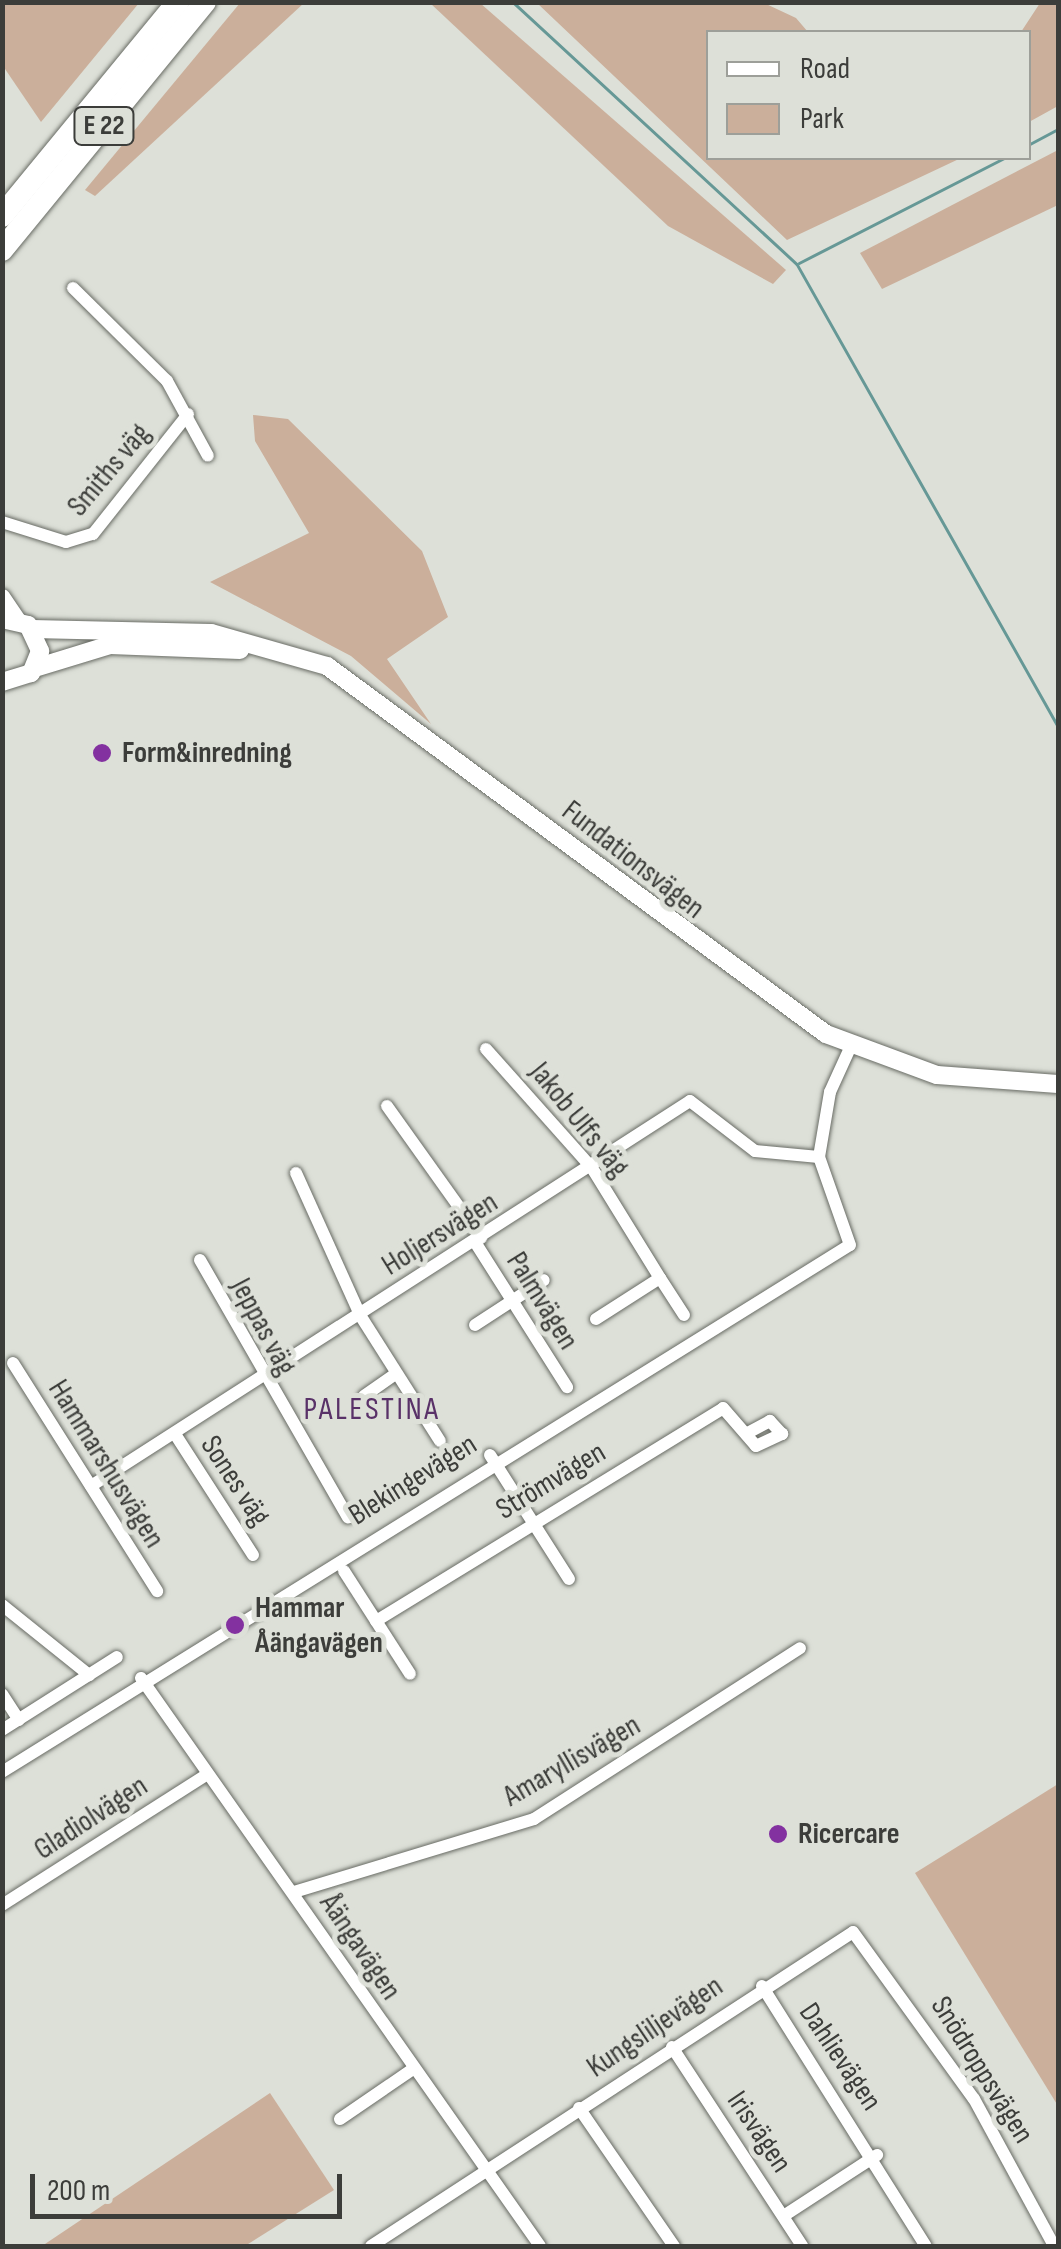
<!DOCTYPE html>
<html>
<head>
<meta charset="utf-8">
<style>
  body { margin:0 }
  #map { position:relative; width:1061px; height:2249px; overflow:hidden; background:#dde0d8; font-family:"Sofia Sans Condensed",sans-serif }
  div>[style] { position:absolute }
  .green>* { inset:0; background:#cbaf9b }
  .stream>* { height:2.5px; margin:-1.25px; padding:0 1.25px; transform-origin:1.25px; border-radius:1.25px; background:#669896 }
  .roads { filter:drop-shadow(0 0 2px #686b64) drop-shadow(0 0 2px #686b64) }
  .minor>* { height:12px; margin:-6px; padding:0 6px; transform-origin:6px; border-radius:6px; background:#fff }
  .tertiary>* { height:15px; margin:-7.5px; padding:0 7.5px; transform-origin:7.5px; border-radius:7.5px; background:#fff }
  .secondary>* { height:18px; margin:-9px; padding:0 9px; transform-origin:9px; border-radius:9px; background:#fff }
  .motorway>* { height:22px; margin:-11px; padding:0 11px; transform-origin:11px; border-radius:11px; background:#fff }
  .dots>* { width:28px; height:28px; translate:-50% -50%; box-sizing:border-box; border:5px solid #dde0d8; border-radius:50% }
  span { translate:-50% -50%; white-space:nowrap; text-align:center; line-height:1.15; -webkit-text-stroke:10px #dde0d8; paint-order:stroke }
  .shield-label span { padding:2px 8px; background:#dde0d8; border:2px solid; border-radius:8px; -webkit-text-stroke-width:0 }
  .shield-label { font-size:28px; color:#3c3d3a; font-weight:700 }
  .street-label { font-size:30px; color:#3c3d3a }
  .poi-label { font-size:30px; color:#3c3d3a; font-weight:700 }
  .left { translate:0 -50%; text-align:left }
  .neighbourhood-label { font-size:32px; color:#593168; letter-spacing:2.5px }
  .frame { position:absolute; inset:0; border:5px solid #3c3d3a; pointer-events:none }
  .legend { position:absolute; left:706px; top:30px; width:325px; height:130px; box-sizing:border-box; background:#dde0d8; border:2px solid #9d9f99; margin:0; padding:12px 18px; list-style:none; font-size:30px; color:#3c3d3a }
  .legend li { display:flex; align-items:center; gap:20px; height:50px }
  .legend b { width:50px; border:2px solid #9d9f99 }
  .scale { position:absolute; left:30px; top:2174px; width:312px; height:45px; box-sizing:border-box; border:5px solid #3c3d3a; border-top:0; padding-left:12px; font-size:30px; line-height:35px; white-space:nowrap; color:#3c3d3a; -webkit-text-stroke:8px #dde0d8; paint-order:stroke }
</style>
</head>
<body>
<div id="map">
  <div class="green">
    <div style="clip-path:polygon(2px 3px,3px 2px,139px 3px,41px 122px,3px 66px)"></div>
    <div style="clip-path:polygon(240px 3px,304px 3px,95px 196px,85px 190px)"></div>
    <div style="clip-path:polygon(430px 3px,480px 3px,786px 270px,773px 284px,668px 226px)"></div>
    <div style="clip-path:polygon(537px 3px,764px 3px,796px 18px,808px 32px,708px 32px,708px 158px,961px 158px,787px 240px)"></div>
    <div style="clip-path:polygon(1040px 3px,1058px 3px,1058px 106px,1029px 122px,1028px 32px,1021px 32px)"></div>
    <div style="clip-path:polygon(1058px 150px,1058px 205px,882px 289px,860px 253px)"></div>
    <div style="clip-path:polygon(253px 415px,288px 419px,422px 551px,448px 617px,387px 659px,431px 724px,351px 656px,210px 582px,309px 533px,255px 441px)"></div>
    <div style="clip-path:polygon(1058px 1784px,1058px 2106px,915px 1873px)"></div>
    <div style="clip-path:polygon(270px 2093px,334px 2190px,245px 2246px,42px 2246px)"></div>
  </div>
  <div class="stream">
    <div style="left:513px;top:2px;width:386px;rotate:42.7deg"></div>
    <div style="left:797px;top:264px;width:531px;rotate:60.54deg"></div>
    <div style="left:1028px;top:145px;width:34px;rotate:-28deg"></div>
    <div style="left:799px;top:263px;width:230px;rotate:-27.1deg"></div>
  </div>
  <div class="roads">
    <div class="minor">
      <div style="left:73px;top:288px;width:132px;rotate:44.7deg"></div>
      <div style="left:167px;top:381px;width:85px;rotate:61.3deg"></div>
      <div style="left:2px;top:522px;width:67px;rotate:17.4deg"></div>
      <div style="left:66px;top:542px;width:28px;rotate:-17deg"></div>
      <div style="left:93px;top:534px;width:153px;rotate:-51.6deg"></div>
      <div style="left:486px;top:1049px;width:159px;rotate:48.3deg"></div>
      <div style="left:592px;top:1168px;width:129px;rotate:58.3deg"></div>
      <div style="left:660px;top:1278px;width:76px;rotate:147.4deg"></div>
      <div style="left:387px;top:1106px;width:162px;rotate:54.5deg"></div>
      <div style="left:296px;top:1173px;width:156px;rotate:65.7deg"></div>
      <div style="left:360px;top:1315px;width:149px;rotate:57.6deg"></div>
      <div style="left:475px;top:1242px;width:172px;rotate:57.6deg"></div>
      <div style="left:200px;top:1260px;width:297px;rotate:60.1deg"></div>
      <div style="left:660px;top:1278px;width:44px;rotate:57deg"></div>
      <div style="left:475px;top:1325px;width:82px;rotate:-33.1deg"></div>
      <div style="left:13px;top:1363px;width:270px;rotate:57.7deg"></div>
      <div style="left:364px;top:1396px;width:39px;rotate:-35deg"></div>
      <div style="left:175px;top:1434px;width:144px;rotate:57.2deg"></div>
      <div style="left:490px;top:1455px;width:147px;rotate:57.5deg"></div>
      <div style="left:91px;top:1486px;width:712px;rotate:-32.73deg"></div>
      <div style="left:690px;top:1101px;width:82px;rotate:37.6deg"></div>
      <div style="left:755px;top:1151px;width:64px;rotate:5.4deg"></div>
      <div style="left:344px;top:1571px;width:122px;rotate:57.3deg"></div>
      <div style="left:2px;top:1605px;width:112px;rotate:38.8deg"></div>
      <div style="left:376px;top:1621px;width:407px;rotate:-31.5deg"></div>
      <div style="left:723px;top:1408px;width:50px;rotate:49deg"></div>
      <div style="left:756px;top:1446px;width:29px;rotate:-25deg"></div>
      <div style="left:782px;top:1434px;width:18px;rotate:-133deg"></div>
      <div style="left:770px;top:1421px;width:27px;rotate:152deg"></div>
      <div style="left:141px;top:1678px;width:694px;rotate:54.91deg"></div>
      <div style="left:2px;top:1694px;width:31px;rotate:57deg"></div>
      <div style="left:2px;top:1730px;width:136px;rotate:-32.4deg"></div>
      <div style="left:2px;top:1772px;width:998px;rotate:-31.86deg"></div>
      <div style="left:850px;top:1245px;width:93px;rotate:-109.4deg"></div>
      <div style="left:819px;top:1157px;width:66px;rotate:-80.4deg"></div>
      <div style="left:830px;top:1092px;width:51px;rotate:-65.5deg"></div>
      <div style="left:294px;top:1892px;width:251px;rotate:-16.9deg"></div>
      <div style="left:534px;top:1819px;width:316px;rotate:-32.7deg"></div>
      <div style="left:2px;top:1905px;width:242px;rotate:-32.5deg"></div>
      <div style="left:762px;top:1986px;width:307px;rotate:57.8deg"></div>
      <div style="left:672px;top:2047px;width:238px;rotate:56.8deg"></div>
      <div style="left:579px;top:2108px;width:168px;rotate:55.5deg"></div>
      <div style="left:340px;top:2119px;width:88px;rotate:-34.4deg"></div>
      <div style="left:785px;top:2215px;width:110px;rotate:-33.1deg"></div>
      <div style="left:371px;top:2246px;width:575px;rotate:-33.08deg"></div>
      <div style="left:853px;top:1932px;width:206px;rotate:54.1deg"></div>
      <div style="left:974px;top:2099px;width:167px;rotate:61.4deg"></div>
    </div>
    <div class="tertiary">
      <div style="left:2px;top:596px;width:29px;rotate:56deg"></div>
    </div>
    <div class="secondary">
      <div style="left:2px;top:619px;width:27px;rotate:13deg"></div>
      <div style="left:28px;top:625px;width:29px;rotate:65deg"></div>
      <div style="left:40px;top:651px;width:24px;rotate:112deg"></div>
      <div style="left:31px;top:673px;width:30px;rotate:163deg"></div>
      <div style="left:32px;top:629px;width:179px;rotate:1.3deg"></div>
      <div style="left:211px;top:633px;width:121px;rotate:15.9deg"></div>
      <div style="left:327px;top:666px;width:620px;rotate:36.41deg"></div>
      <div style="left:826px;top:1034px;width:118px;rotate:20.3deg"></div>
      <div style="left:937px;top:1075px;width:121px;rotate:4.3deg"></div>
      <div style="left:35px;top:668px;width:78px;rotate:-17deg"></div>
      <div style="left:110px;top:645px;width:130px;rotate:2.2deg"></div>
    </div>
    <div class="motorway">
      <div style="left:2px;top:216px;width:277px;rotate:-50.6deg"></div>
      <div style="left:2px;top:250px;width:320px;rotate:-50.7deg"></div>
    </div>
  </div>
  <div class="dots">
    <div style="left:102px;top:753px;background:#8331a0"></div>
    <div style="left:235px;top:1625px;background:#8331a0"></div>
    <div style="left:778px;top:1834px;background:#8331a0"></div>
  </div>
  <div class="shield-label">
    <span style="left:104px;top:126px">E 22</span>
  </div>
  <div class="street-label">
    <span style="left:109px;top:470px;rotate:-50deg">Smiths väg</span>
    <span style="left:633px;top:860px;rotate:38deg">Fundationsvägen</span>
    <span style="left:579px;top:1120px;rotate:51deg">Jakob Ulfs väg</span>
    <span style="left:440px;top:1234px;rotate:-32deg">Holjersvägen</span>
    <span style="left:542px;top:1301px;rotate:58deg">Palmvägen</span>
    <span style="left:263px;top:1327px;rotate:62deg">Jeppas väg</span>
    <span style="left:106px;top:1464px;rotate:58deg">Hammarshusvägen</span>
    <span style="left:413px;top:1480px;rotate:-32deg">Blekingevägen</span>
    <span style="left:235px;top:1481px;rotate:57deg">Sones väg</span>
    <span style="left:551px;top:1481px;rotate:-31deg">Strömvägen</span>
    <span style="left:572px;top:1761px;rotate:-30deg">Amaryllisvägen</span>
    <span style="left:91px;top:1818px;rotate:-33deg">Gladiolvägen</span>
    <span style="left:360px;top:1947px;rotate:56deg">Åängavägen</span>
    <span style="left:655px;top:2027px;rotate:-34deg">Kungsliljevägen</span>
    <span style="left:840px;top:2057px;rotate:56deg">Dahlievägen</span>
    <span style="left:982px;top:2070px;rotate:58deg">Snödroppsvägen</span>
    <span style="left:759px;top:2132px;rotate:56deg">Irisvägen</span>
  </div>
  <div class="poi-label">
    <span class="left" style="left:122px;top:753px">Form&amp;inredning</span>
    <span class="left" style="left:255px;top:1625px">Hammar<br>Åängavägen</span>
    <span class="left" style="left:798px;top:1834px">Ricercare</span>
  </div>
  <div class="neighbourhood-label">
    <span style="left:372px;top:1410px">PALESTINA</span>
  </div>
  <div class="frame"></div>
  <ul class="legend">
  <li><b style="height:12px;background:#fff"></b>Road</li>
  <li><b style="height:28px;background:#cbaf9b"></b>Park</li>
  </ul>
  <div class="scale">200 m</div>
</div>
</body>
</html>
